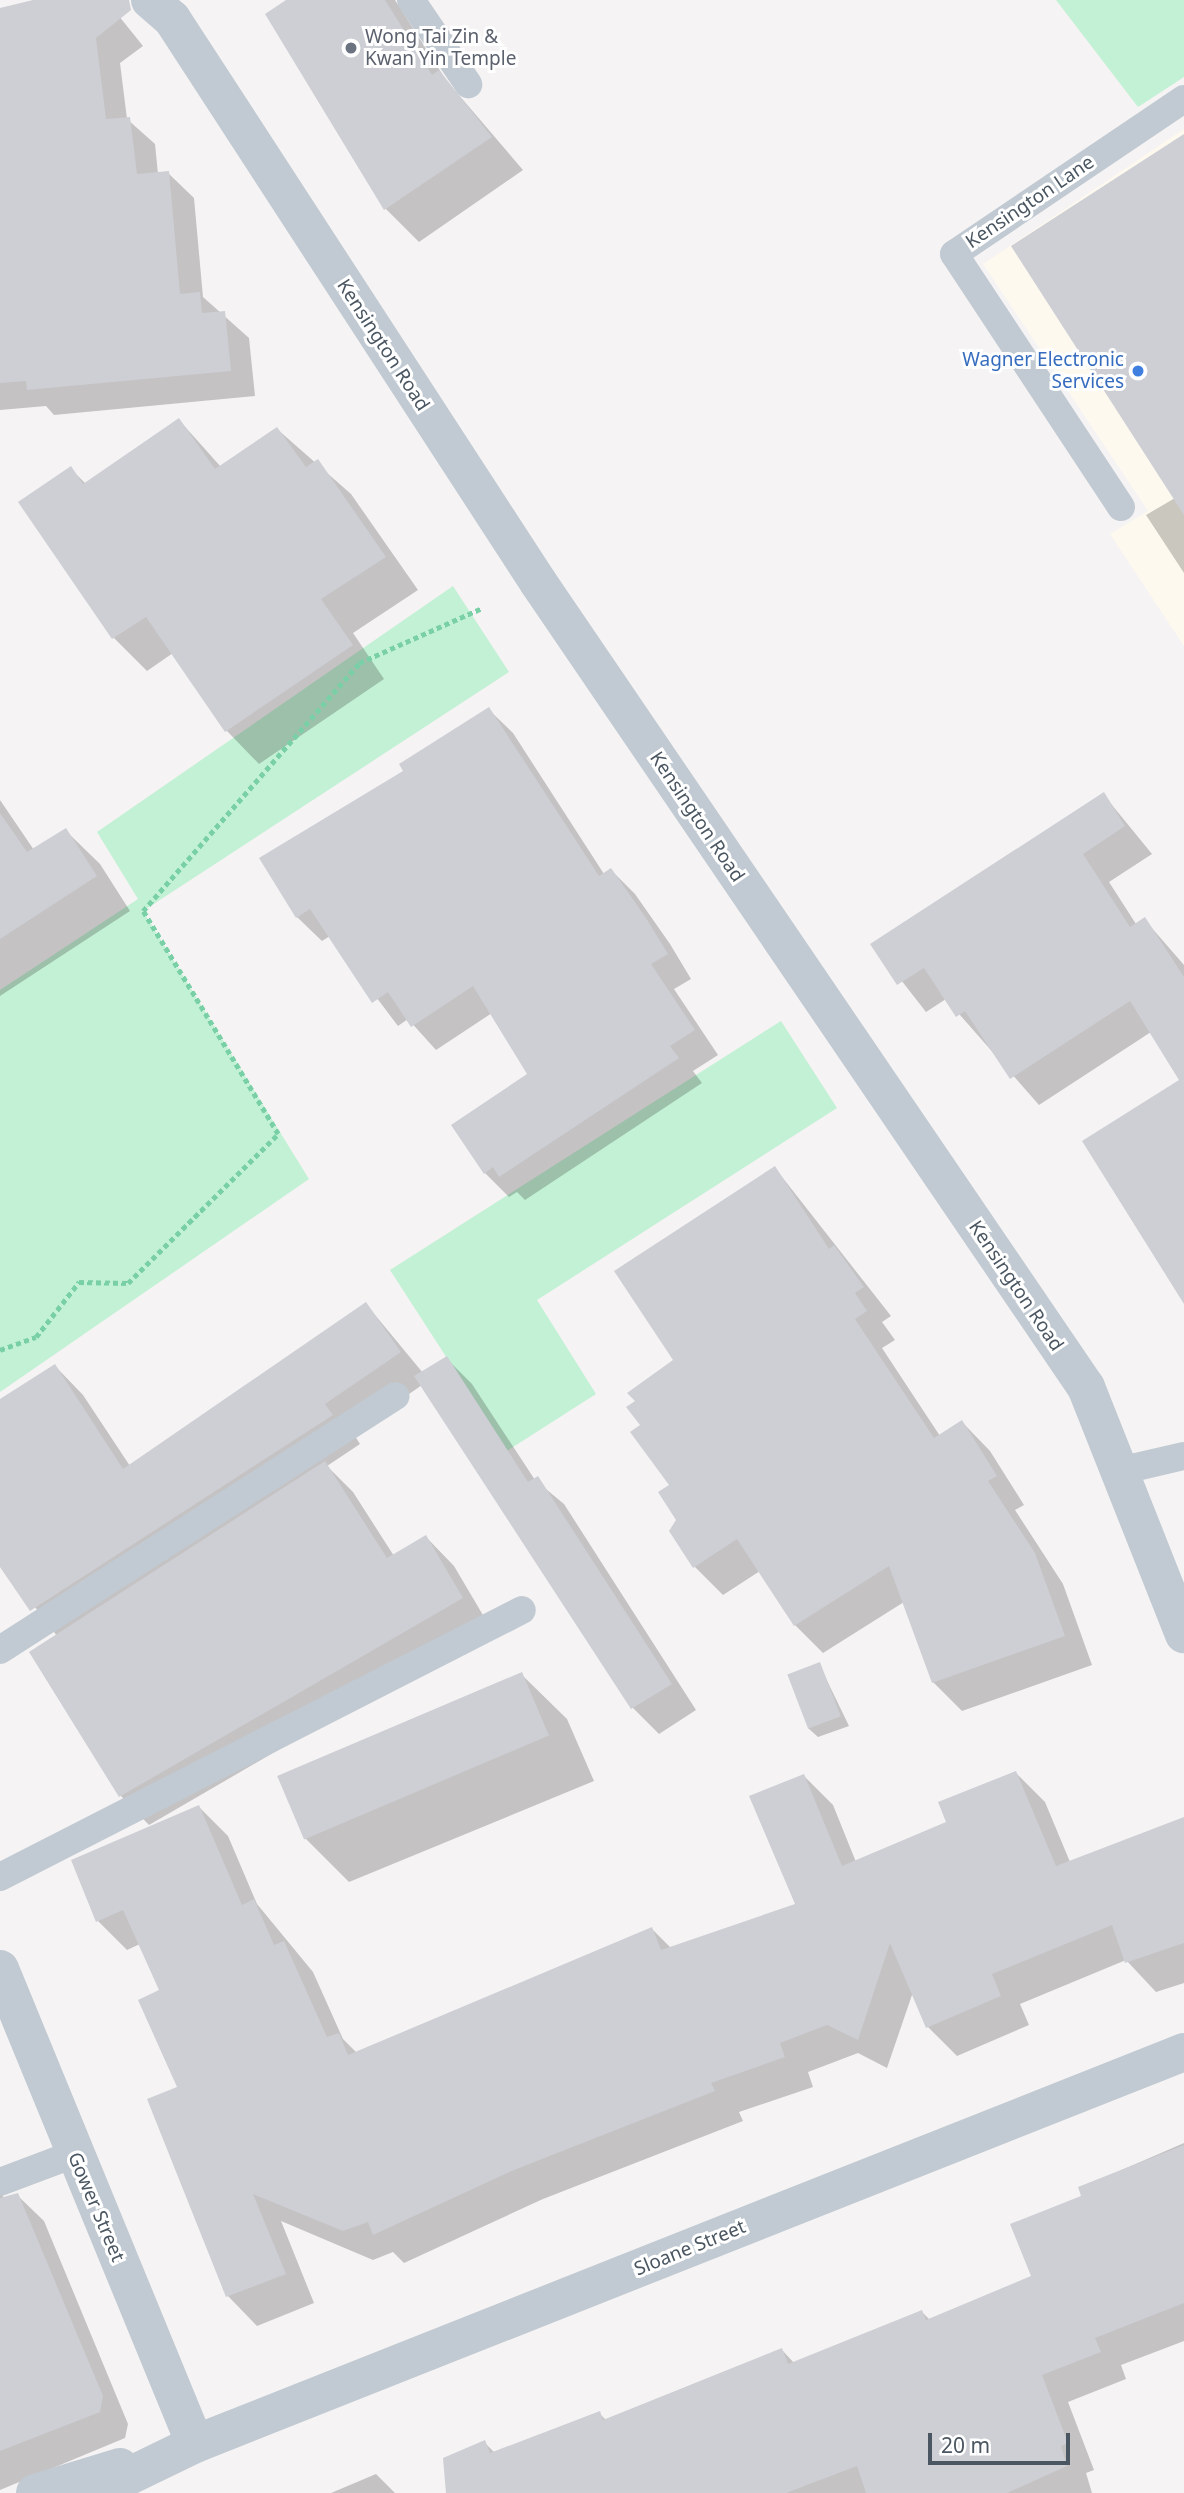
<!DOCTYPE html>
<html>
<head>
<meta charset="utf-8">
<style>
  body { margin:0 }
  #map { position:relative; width:1184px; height:2493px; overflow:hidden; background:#f5f3f3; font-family:"Noto Sans",sans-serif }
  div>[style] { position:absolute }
  .commercial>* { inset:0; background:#fdf9ef }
  .green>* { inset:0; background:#c3f1d5 }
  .shadow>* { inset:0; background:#0003 }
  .building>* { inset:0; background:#cdcfd5; transform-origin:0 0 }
  .path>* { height:4.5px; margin-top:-2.25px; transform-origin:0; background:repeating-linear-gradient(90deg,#7ad0a6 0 5px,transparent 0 8.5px) }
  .service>* { height:28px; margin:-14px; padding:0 14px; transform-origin:14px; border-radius:14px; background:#c1cad2 }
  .minor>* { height:38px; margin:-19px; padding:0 19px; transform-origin:19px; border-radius:19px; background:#c1cad2 }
  .dots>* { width:19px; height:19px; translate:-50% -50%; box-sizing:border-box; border:4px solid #fff; border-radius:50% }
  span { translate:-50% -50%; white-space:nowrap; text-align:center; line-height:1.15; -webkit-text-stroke:6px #fff; paint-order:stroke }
  .worship-label { font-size:19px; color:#5b616d }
  .left { translate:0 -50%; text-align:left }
  .street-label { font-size:19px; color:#4a5661 }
  .shop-label { font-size:19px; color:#366cbe }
  .right { translate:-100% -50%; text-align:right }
  .scale { position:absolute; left:928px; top:2433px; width:142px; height:32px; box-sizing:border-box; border:4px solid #4a5661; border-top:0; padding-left:9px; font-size:21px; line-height:24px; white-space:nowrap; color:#4a5661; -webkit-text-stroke:5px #fff; paint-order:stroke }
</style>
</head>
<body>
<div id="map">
  <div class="commercial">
    <div style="clip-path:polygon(1184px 129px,1184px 646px,1110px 534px,1148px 511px,983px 264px)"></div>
  </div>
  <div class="green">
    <div style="clip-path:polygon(1056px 0,1184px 0,1184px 77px,1138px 107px)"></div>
    <div style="clip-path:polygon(453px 586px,509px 672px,143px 911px,309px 1179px,0 1392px,0 990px,138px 899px,97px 832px)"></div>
    <div style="clip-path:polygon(781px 1021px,837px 1108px,537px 1300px,596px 1394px,507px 1451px,390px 1270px)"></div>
  </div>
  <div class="shadow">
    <div style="clip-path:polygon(35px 0,106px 0,143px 46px,120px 63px,127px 119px,155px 144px,158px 174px,168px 173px,194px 198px,203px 297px,249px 338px,255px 396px,54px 415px,46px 406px,0 410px,0 10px)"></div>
    <div style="clip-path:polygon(289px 0,395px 0,446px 80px,523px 170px,419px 242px,386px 209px,267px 14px)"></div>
    <div style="clip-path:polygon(1184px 136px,1184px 573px,1146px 515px,1175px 498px)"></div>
    <div style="clip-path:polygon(179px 420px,221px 467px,277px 429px,351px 494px,418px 590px,353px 633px,384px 679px,259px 764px,227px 731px,173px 653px,147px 671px,114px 638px,20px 503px,71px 469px,86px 484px)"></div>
    <div style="clip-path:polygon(488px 709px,513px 733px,604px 874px,611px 870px,635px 894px,670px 944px,691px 979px,674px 989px,718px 1055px,693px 1071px,702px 1083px,525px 1200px,517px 1192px,509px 1197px,485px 1173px,529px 1075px,492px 1013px,436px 1050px,408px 1019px,398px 1026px,330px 936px,322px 941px,297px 917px,261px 859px,405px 771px)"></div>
    <div style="clip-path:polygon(1103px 794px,1152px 854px,1109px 882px,1136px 924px,1144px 919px,1184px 965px,1184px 1302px,1181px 1081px,1151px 1032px,1039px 1105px,946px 999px,926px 1012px,873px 944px)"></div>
    <div style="clip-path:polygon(0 800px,34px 850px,65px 830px,100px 864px,130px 911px,0 996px)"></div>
    <div style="clip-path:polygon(775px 1168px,891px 1316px,882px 1322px,895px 1340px,882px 1348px,940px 1436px,962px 1422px,990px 1451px,1024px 1505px,1015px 1510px,1063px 1584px,1092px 1665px,962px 1711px,933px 1682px,904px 1602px,823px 1653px,795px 1625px,760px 1571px,723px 1595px,695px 1567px,671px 1486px,642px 1426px)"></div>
    <div style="clip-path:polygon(366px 1304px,423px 1373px,446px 1358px,472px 1384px,535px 1480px,564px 1504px,696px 1710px,659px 1734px,633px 1708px,422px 1385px,353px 1433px,360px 1444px,327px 1466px,353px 1492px,394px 1556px,426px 1537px,454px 1566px,490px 1627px,149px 1825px,121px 1796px,31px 1653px,57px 1636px,0 1561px,0 1401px,55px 1366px,83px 1395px,130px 1466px)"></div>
    <div style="clip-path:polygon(819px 1664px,849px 1726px,818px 1737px,808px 1728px)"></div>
    <div style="clip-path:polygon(521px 1674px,567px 1719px,594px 1781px,349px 1882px,304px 1837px)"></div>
    <div style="clip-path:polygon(1016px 1773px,1045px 1802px,1070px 1862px,1184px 1825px,1184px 1983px,1156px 1992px,1126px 1960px,1020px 2004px,1029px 2025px,957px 2056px,928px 2027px,913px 1992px,887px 2068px,858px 2053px,808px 2072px,813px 2087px,739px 2112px,743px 2121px,543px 2199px,404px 2263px,393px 2252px,373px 2260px,281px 2221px,314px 2303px,257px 2326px,228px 2296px,161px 1991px,140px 1944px,127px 1950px,98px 1921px,199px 1807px,228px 1836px,257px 1904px,313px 1972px,343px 2039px,357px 2053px,652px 1929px,671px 1948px,797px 1905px,804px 1776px,833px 1805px,856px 1862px,949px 1823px)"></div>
    <div style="clip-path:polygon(1184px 2143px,1184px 2341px,1121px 2365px,1126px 2379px,1068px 2402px,1094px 2470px,1086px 2473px,1092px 2493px,447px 2493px,484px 2442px,495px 2453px,599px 2413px,606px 2420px,782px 2350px,795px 2364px,922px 2312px,930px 2320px,1033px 2277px,1083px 2197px,1080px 2188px)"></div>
    <div style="clip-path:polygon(0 2188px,4px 2199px,17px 2195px,44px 2221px,128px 2424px,125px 2438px,0 2490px)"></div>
    <div style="clip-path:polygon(376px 2474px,395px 2493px,331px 2493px)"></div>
  </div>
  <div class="building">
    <div style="clip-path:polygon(33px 0,129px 0,131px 10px,96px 38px,106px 119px,130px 117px,137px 174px,169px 171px,180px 294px,200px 292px,202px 313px,225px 311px,231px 371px,27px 390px,26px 381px,0 383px,0 8px)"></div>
    <div style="clip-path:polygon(286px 0,385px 0,432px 75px,439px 70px,492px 137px,384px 210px,265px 14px)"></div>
    <div style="clip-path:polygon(1184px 134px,1184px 515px,1011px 246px)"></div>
    <div style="clip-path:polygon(179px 418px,215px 469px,277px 427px,306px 467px,318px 459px,386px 557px,321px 599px,353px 645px,225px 732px,146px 617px,112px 639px,18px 502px,71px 466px,83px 484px)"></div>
    <div style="clip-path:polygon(489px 707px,599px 876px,611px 868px,646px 918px,668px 954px,651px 964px,695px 1030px,670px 1046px,679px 1058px,499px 1177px,493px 1167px,484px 1174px,451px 1125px,527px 1074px,473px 986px,411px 1027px,388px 992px,372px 1003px,310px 909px,296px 918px,259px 858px,403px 771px,399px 764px)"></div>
    <div style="clip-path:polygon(1104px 792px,1125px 826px,1083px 854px,1130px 927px,1145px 917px,1184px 977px,1184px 1304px,1082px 1141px,1179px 1080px,1130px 1001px,1010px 1079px,965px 1011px,956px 1017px,924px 968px,897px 985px,870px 944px)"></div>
    <div style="clip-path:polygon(0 813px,27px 852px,66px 828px,97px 876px,0 939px)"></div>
    <div style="clip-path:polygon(775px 1166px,829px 1249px,834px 1245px,864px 1287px,855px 1293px,867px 1311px,855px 1319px,934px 1438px,962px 1420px,997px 1476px,988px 1481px,1035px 1553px,1065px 1636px,932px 1683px,889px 1566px,794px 1626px,737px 1539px,693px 1568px,669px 1531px,676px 1520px,658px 1492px,669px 1485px,630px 1432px,640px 1425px,626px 1407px,635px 1401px,627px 1393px,673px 1360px,614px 1271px)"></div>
    <div style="clip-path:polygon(366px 1302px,401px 1352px,325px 1404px,333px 1415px,30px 1611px,0 1567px,0 1399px,55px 1364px,123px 1469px)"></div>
    <div style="clip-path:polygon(447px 1356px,528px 1482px,538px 1476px,672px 1684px,631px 1709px,414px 1376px)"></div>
    <div style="clip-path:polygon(325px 1461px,387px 1558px,426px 1535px,463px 1598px,119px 1797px,29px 1652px)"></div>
    <div style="left:820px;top:1662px;width:58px;height:35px;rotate:69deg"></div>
    <div style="left:522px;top:1672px;width:69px;height:266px;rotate:67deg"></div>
    <div style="clip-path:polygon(1016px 1771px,1056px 1866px,1184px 1817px,1184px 1943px,1125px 1963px,1112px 1925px,992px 1974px,1001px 1996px,926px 2028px,890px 1943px,858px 2040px,827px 2025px,780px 2043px,785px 2057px,711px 2083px,715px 2091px,514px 2170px,373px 2235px,368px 2222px,343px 2231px,253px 2194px,286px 2274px,226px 2297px,147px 2099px,177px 2087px,138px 2000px,159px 1990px,123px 1910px,96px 1922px,71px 1860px,199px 1805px,242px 1905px,254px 1899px,274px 1945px,284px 1941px,327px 2037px,339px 2033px,348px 2055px,652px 1927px,661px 1950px,795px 1904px,749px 1796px,804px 1774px,842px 1866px,946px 1822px,938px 1802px)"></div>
    <div style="clip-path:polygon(1184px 2145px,1184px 2303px,1095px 2338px,1101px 2352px,1042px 2375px,1068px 2443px,1061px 2446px,1067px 2466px,1007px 2493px,866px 2493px,857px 2466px,786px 2493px,446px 2493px,443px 2458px,485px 2440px,490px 2453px,600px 2411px,603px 2420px,782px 2348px,788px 2364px,922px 2310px,926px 2320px,1031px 2276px,1010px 2224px,1081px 2196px,1078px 2187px)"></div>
    <div style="clip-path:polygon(18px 2193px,103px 2396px,100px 2412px,0 2451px,0 2198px)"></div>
  </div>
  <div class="path">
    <div style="left:0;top:1350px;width:38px;rotate:-20deg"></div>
    <div style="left:36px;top:1337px;width:70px;rotate:-52deg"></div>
    <div style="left:79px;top:1282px;width:49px;rotate:1.2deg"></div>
    <div style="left:128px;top:1283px;width:211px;rotate:-44.8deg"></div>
    <div style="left:278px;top:1134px;width:261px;rotate:-121.2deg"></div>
    <div style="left:143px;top:911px;width:329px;rotate:-48.9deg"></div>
    <div style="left:359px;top:663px;width:133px;rotate:-24.1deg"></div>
  </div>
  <div class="service">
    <div style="left:411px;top:0;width:102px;rotate:55.8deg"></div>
    <div style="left:1121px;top:507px;width:303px;rotate:-123.4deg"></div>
    <div style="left:954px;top:254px;width:277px;rotate:-34deg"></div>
    <div style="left:1119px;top:1471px;width:67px;rotate:-13deg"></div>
    <div style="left:0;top:1650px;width:470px;rotate:-32.7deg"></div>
    <div style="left:0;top:1877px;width:586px;rotate:-27.09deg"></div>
    <div style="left:0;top:2182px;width:79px;rotate:-20.7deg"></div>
  </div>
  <div class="minor">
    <div style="left:150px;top:0;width:29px;rotate:41deg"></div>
    <div style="left:172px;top:19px;width:672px;rotate:56.97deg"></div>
    <div style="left:538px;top:582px;width:974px;rotate:55.76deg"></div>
    <div style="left:1086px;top:1387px;width:266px;rotate:68.4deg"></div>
    <div style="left:0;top:1969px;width:513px;rotate:67.68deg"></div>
    <div style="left:35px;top:2493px;width:89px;rotate:-17deg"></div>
    <div style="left:94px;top:2493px;width:112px;rotate:-25.9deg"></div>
    <div style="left:195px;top:2444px;width:1064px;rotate:-21.62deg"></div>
  </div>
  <div class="dots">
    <div style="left:351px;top:48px;background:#6b7280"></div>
    <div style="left:1138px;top:371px;background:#3f7fe0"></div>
  </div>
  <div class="worship-label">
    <span class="left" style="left:365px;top:48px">Wong Tai Zin &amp;<br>Kwan Yin Temple</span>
  </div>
  <div class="street-label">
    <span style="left:1030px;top:202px;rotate:-34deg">Kensington Lane</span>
    <span style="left:383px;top:345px;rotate:57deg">Kensington Road</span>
    <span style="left:697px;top:817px;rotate:56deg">Kensington Road</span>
    <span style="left:1016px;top:1286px;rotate:56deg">Kensington Road</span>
    <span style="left:96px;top:2207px;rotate:67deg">Gower Street</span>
    <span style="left:690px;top:2248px;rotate:-22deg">Sloane Street</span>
  </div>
  <div class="shop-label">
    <span class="right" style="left:1124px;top:371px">Wagner Electronic<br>Services</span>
  </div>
  <div class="scale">20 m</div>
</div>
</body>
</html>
